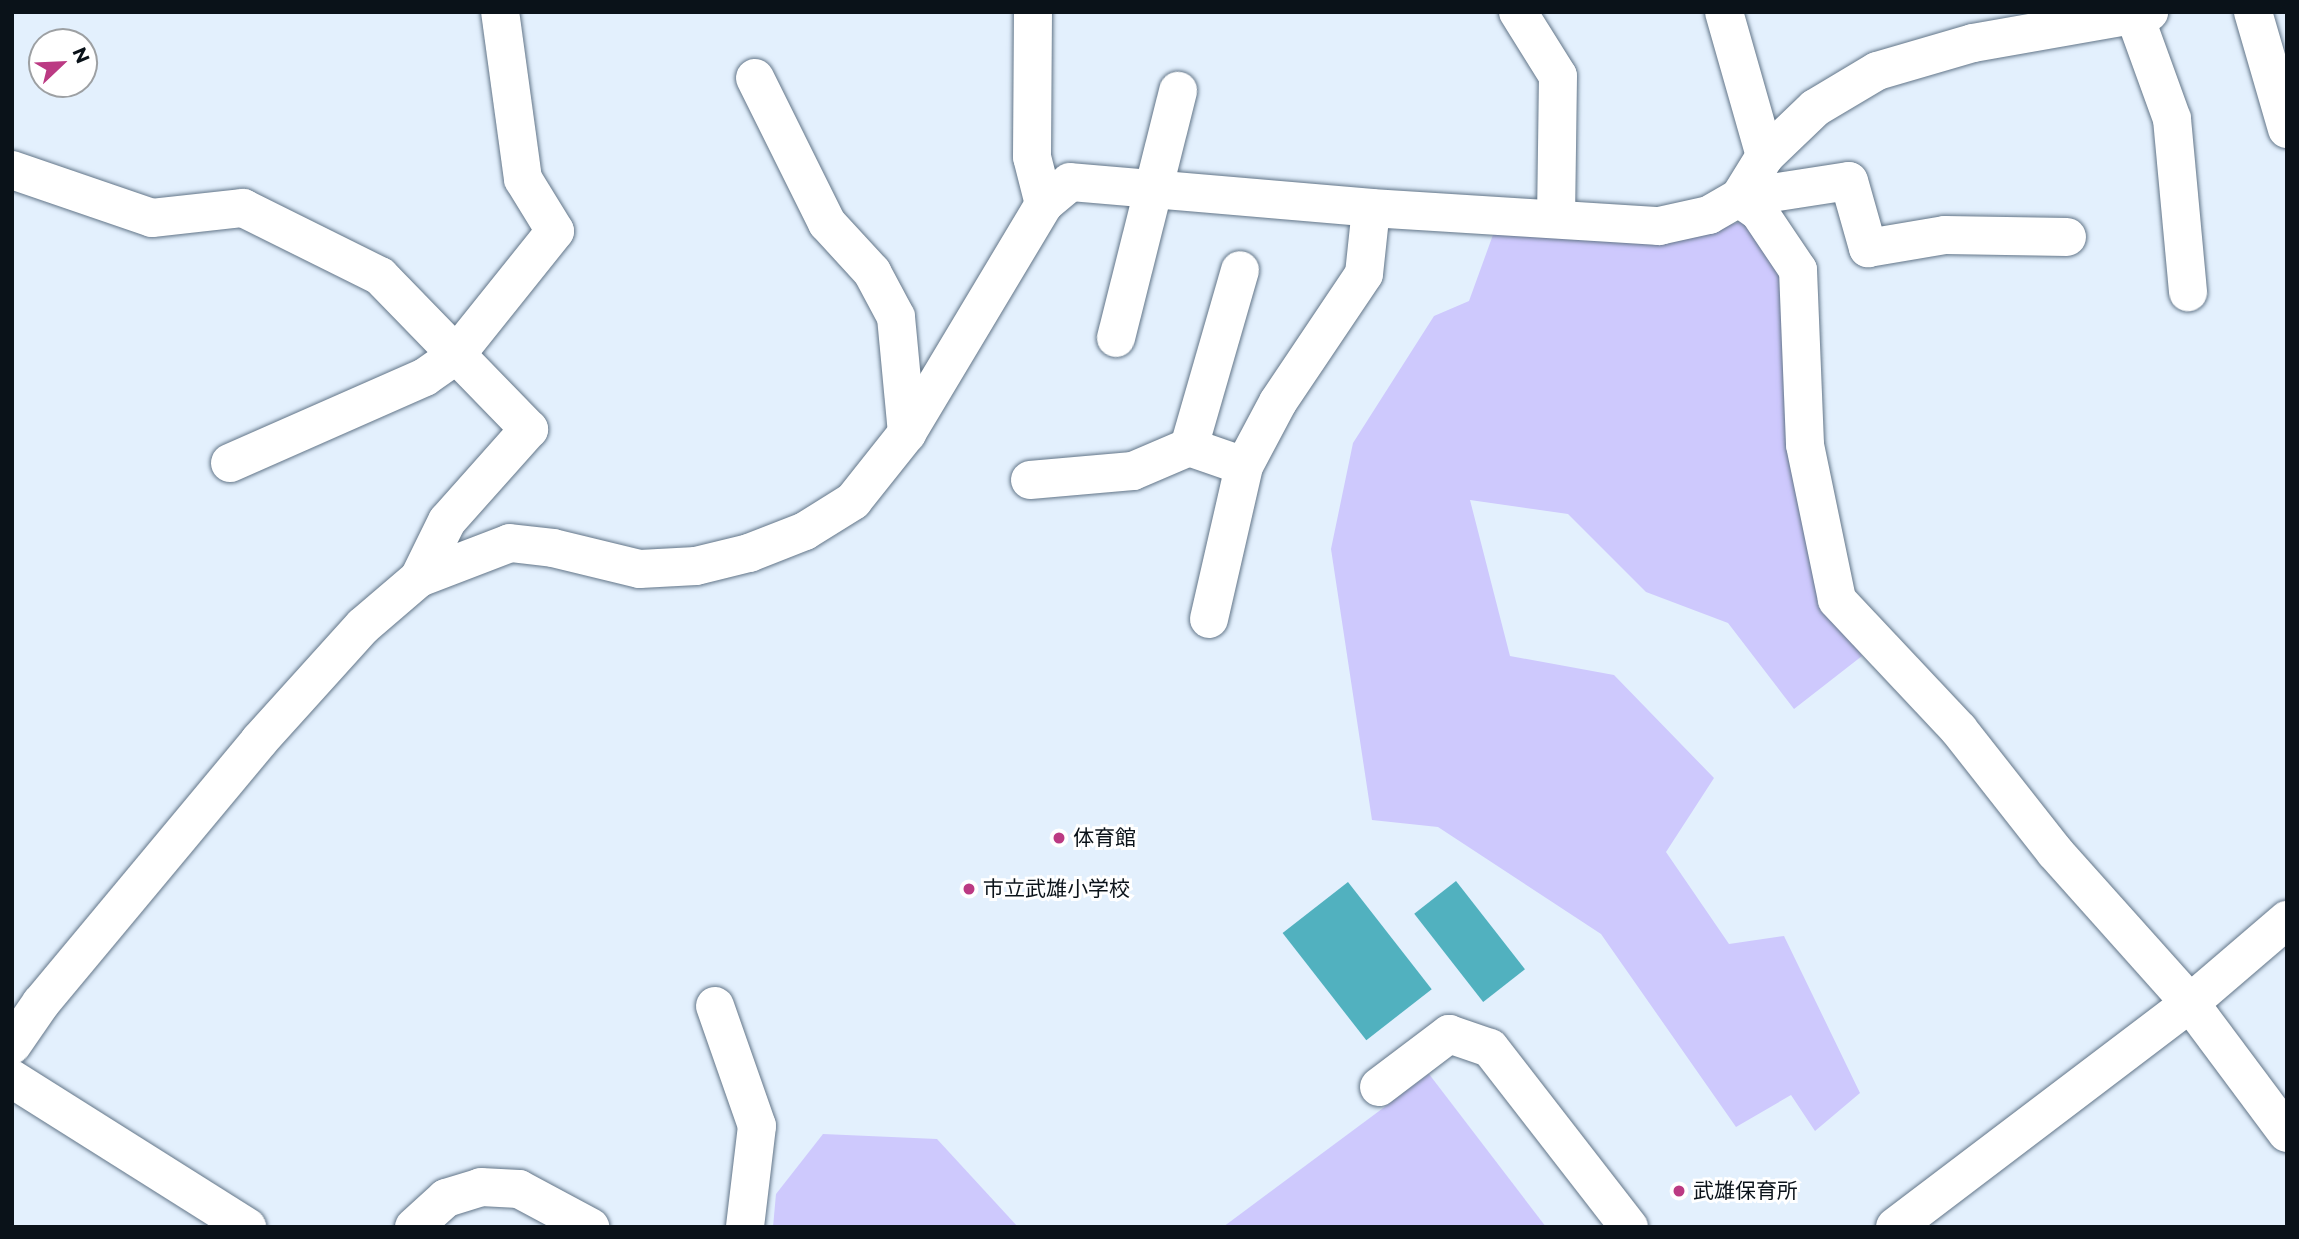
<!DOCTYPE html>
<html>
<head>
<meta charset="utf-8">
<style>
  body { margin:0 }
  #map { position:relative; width:2299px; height:1239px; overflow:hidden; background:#e3f0fd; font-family:Montserrat,"Noto Sans JP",sans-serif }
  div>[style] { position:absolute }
  .green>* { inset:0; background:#cec9fd }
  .water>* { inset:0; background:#51b1bf; transform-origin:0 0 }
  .roads { filter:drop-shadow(0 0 2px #627588) drop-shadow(0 0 2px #627588) }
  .minor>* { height:38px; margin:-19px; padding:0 19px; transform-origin:19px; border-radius:19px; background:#fff }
  .dots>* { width:19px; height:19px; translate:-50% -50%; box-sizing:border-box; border:4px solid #fff; border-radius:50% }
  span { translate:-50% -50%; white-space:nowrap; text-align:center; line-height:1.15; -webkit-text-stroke:6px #fff; paint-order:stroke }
  .poi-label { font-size:21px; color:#0a1219 }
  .left { translate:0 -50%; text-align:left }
  .frame { position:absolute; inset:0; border:14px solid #0a1219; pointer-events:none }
  .north { position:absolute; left:28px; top:28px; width:70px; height:70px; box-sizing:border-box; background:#fff; border:2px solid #9da0a3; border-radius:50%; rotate:67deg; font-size:19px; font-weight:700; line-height:28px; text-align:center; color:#0a1219 }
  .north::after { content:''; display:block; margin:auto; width:24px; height:32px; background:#bb3a83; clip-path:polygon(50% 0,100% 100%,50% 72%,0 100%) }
</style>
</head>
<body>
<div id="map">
  <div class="green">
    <div style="clip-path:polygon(1751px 219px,1794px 279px,1829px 606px,1862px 656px,1794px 709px,1728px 623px,1646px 592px,1568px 514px,1470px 500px,1510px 656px,1614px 675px,1714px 778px,1666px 852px,1729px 944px,1784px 936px,1860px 1093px,1815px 1131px,1791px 1095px,1736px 1127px,1601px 934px,1438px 827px,1372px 820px,1331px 549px,1353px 443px,1434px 316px,1469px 301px,1494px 232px,1673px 240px)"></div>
    <div style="clip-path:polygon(1429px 1074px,1546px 1227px,1223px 1227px)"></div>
    <div style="clip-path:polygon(823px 1134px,937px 1139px,1018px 1227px,773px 1227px,776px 1194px)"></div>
  </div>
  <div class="water">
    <div style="left:1456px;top:881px;width:112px;height:53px;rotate:52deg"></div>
    <div style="left:1348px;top:882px;width:136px;height:83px;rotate:52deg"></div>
  </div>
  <div class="roads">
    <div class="minor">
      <div style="left:1033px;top:12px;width:145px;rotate:90.4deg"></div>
      <div style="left:1032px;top:157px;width:49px;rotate:75.7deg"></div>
      <div style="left:1518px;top:12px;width:75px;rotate:58deg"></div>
      <div style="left:1558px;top:76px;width:143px;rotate:90.8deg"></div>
      <div style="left:1724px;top:12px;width:150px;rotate:74.1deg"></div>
      <div style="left:2253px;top:12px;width:122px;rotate:73.8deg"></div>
      <div style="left:2134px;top:14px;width:112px;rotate:70.1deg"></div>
      <div style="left:2172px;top:119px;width:174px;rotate:84.7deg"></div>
      <div style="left:755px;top:78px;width:162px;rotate:63.6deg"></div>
      <div style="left:827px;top:223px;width:67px;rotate:47.4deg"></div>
      <div style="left:872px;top:272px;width:51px;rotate:61.9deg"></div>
      <div style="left:896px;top:317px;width:117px;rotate:84.6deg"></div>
      <div style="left:12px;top:170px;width:148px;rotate:18.9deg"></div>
      <div style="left:152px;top:218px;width:92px;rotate:-6.3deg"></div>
      <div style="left:243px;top:208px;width:153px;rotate:26.4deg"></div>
      <div style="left:380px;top:276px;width:214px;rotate:45.8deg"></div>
      <div style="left:529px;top:429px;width:123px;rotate:131.7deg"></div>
      <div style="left:447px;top:521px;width:64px;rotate:116.2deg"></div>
      <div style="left:1739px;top:198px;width:24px;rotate:35deg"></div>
      <div style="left:1759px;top:212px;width:70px;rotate:56.1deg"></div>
      <div style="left:1798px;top:270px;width:175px;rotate:87.7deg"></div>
      <div style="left:1805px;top:445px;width:158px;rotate:78.3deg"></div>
      <div style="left:1837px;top:600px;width:178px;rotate:46.8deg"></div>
      <div style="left:1959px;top:730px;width:155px;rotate:51.8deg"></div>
      <div style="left:2055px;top:852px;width:203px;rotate:48.2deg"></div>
      <div style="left:2190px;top:1003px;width:162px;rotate:53.3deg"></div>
      <div style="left:1739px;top:198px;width:111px;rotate:-8.8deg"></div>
      <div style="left:1849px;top:181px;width:70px;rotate:74.2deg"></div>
      <div style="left:1868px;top:248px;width:78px;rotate:-9.6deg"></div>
      <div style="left:1945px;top:235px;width:122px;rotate:0.9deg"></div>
      <div style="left:1116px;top:338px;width:255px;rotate:-75.9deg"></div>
      <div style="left:1189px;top:447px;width:184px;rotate:-73.9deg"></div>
      <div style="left:230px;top:463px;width:213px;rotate:-23.8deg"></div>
      <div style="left:425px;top:377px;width:37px;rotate:-35deg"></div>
      <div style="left:455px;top:356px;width:160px;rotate:-51.3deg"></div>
      <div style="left:555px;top:231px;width:61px;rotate:-121.6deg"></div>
      <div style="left:523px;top:179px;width:169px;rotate:-97.8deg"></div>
      <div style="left:1030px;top:480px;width:103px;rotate:-5deg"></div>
      <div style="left:1133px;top:471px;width:61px;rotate:-23.2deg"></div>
      <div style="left:1189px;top:447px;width:58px;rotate:19.1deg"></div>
      <div style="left:1209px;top:619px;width:157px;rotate:-77.1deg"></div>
      <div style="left:1244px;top:466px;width:72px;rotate:-62deg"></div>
      <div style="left:1278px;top:402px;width:154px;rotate:-56.1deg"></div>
      <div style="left:1364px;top:274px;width:66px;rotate:-83.9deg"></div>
      <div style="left:715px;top:1006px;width:127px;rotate:70.7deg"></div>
      <div style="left:757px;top:1126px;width:102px;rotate:96.8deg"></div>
      <div style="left:12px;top:1045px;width:51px;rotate:-55.4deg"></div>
      <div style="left:41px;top:1003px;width:341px;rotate:-50.2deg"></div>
      <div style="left:259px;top:741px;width:155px;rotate:-47.9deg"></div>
      <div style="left:363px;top:626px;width:74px;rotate:-40.6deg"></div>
      <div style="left:419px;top:578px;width:97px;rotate:-21deg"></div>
      <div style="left:510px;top:543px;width:43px;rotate:6.6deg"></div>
      <div style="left:553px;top:548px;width:89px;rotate:13.6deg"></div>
      <div style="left:640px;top:569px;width:56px;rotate:-3.1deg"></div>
      <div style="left:696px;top:566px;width:55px;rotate:-13.8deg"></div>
      <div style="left:749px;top:553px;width:60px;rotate:-21.4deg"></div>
      <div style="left:805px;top:531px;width:57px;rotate:-32deg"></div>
      <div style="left:853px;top:501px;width:87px;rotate:-51.5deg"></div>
      <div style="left:907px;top:433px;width:267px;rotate:-59.1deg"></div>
      <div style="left:1044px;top:204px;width:34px;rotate:-40deg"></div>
      <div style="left:1070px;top:182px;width:302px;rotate:4.9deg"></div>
      <div style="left:1371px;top:208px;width:289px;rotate:3.6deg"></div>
      <div style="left:1659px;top:226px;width:51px;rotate:-12.4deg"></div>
      <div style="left:1709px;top:215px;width:34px;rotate:-30deg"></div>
      <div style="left:1739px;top:198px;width:49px;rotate:-58.2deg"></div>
      <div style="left:1765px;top:156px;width:69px;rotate:-43.8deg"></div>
      <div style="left:1815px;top:108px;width:72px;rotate:-30.8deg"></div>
      <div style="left:1877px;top:71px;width:100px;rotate:-16.3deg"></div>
      <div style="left:1973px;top:43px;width:179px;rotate:-10deg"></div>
      <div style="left:12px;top:1079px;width:278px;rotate:32.2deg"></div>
      <div style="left:1379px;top:1087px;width:88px;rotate:-37.1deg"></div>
      <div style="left:1449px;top:1034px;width:43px;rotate:18.9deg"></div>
      <div style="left:1490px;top:1048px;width:227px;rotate:52.2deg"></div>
      <div style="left:414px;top:1227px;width:43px;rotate:-42.2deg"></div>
      <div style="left:446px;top:1198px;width:37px;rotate:-17deg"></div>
      <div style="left:481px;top:1187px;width:38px;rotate:3deg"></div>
      <div style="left:519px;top:1189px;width:81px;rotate:28.2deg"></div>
      <div style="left:1895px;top:1227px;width:370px;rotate:-37.2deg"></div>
      <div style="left:2190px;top:1003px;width:128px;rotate:-40.6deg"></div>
    </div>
  </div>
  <div class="dots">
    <div style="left:1059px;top:838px;background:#bb3a83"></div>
    <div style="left:969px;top:889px;background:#bb3a83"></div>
    <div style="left:1679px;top:1191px;background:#bb3a83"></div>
  </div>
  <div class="poi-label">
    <span class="left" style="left:1073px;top:838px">体育館</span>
    <span class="left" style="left:983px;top:889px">市立武雄小学校</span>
    <span class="left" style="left:1693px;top:1191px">武雄保育所</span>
  </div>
  <div class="frame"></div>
  <div class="north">N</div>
</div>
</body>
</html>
